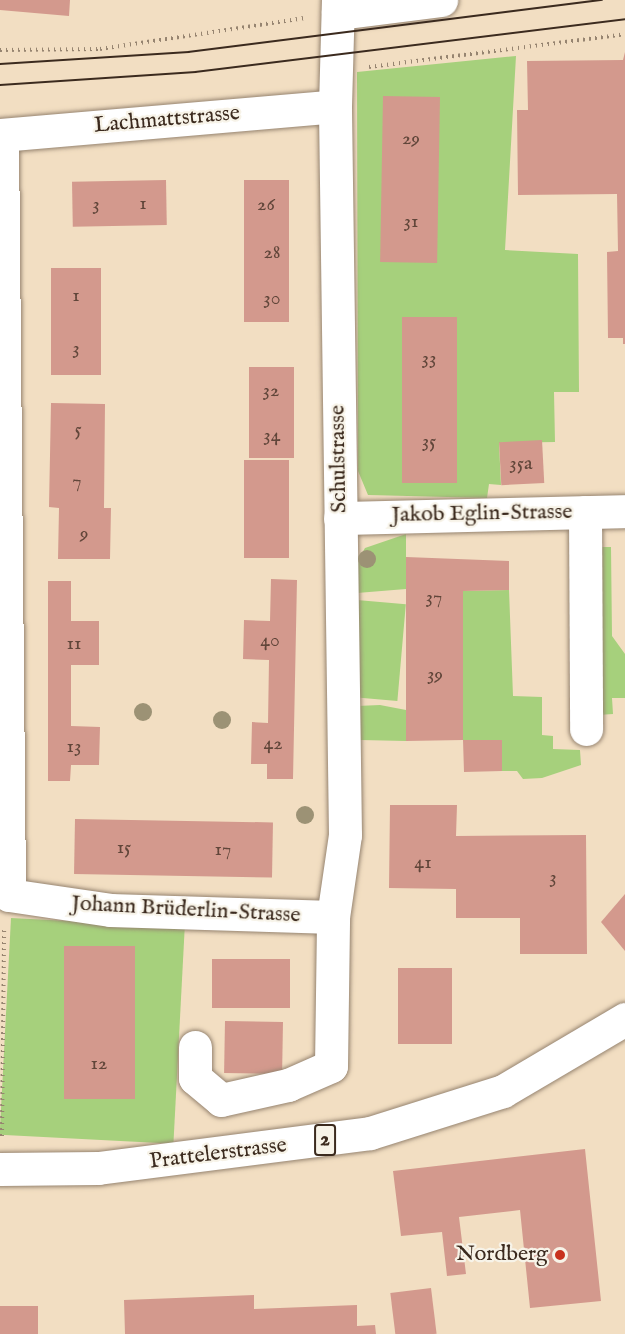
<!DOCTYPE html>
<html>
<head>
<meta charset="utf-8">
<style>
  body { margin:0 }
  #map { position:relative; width:625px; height:1334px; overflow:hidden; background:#f2dec2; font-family:"IM FELL English",serif }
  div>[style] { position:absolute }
  .green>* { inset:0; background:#a6d07c; transform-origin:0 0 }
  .building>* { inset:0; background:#d3998d; transform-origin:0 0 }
  .path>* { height:4px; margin-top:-2px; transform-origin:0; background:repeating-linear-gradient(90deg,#968470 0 1.5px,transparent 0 6px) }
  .roads { filter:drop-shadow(0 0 2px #968470) drop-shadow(0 0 2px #968470) }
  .minor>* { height:33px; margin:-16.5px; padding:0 16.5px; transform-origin:16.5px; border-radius:16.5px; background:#fff }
  .major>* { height:33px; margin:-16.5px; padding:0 16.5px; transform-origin:16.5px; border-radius:16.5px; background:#fff }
  .tram>* { height:1.5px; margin:-0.75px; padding:0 0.75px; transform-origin:0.75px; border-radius:0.75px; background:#3b2a1e }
  .trees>* { width:18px; height:18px; margin:-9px; border-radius:50%; background:#9c9275 }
  .dots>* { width:16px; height:16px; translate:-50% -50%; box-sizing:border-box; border:3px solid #f7f3e8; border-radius:50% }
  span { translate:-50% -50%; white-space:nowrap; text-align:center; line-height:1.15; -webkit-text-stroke:4.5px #f7f3e8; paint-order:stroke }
  .number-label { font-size:20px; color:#61463a }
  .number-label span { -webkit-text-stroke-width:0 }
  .shield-label span { padding:2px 4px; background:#f7f3e8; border:2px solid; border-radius:4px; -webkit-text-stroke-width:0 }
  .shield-label { font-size:21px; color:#3b2a1e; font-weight:700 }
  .street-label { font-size:22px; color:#3b2a1e }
  .poi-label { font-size:22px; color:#3b2a1e }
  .right { translate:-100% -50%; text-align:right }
</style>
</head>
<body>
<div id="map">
  <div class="green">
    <div style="clip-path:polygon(516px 56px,505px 250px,578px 254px,579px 392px,554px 392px,555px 442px,499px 443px,501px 485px,489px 484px,487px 498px,368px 495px,358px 471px,357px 72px)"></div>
    <div style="clip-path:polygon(406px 534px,406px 589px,357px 593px,357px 563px,365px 548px)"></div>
    <div style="clip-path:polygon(599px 547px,611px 547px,612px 636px,625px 654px,625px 698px,612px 698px,613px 714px,598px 715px)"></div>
    <div style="clip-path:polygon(509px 590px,513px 696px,542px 697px,542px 735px,553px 736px,553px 749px,580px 750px,581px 765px,542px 778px,523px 779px,517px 771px,502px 771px,502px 740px,463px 740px,463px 591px)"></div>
    <div style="left:357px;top:600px;width:49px;height:97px;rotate:5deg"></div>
    <div style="clip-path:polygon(380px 705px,406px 710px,406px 741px,361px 740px,356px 734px,357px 706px)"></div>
    <div style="left:11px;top:918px;width:174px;height:217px;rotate:3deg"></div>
  </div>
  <div class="building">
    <div style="clip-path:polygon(0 0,70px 0,69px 16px,0 10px)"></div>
    <div style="clip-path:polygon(625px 52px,625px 344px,623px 344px,623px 338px,608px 338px,607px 252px,618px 251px,617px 194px,518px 195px,517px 110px,528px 110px,527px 61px,623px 60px)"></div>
    <div style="left:383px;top:96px;width:57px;height:166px;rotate:1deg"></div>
    <div style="left:166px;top:180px;width:45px;height:94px;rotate:89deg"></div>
    <div style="left:244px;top:180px;width:45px;height:142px"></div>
    <div style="left:51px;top:268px;width:50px;height:107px"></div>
    <div style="left:402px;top:317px;width:55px;height:166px"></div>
    <div style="left:294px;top:367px;width:91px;height:45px;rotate:90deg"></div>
    <div style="clip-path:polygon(51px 403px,105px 404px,104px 508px,111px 508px,110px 559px,58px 559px,59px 508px,49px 507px)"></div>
    <div style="left:542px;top:440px;width:43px;height:43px;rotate:87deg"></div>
    <div style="left:244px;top:460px;width:45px;height:98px"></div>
    <div style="clip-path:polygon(406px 557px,509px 561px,509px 590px,463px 591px,463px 740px,502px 740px,502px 771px,464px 772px,463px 740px,406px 741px)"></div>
    <div style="clip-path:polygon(271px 579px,297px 580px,293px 779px,267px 779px,267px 764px,251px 764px,252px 722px,268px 723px,269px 660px,243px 659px,244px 620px,270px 621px)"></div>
    <div style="clip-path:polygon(48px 581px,71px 581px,71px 621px,99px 621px,99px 665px,71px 665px,71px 726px,100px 727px,99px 765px,71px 765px,70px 781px,48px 781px)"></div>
    <div style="clip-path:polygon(390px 805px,457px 805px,456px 836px,586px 835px,587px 954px,520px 954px,520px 918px,456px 918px,456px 889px,389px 888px)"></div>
    <div style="left:75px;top:819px;width:198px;height:55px;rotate:1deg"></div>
    <div style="clip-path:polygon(625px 894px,625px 951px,601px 922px)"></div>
    <div style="left:64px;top:946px;width:71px;height:153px"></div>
    <div style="left:212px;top:959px;width:78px;height:49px"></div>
    <div style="left:398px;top:968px;width:54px;height:76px"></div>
    <div style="left:225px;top:1021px;width:58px;height:52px;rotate:1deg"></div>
    <div style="clip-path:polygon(585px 1149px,601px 1301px,530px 1308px,520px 1210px,459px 1217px,466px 1274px,447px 1276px,442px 1232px,401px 1236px,393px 1171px)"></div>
    <div style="left:431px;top:1288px;width:46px;height:41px;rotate:83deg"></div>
    <div style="clip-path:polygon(254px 1295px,254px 1309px,357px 1305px,357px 1326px,375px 1325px,376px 1334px,125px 1334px,124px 1300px)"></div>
    <div style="left:0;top:1306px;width:38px;height:28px"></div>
  </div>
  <div class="path">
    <div style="left:0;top:50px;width:100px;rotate:-0.6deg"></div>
    <div style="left:100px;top:49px;width:207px;rotate:-8.6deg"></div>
    <div style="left:369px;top:67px;width:258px;rotate:-7.3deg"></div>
    <div style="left:2px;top:1136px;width:208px;rotate:-89.4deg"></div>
  </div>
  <div class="roads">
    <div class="minor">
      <div style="left:338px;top:13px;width:104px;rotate:-7.2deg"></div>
      <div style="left:0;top:135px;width:336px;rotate:-4.9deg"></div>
      <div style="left:2px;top:135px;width:760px;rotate:89.47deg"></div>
      <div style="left:9px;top:895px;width:102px;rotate:8.4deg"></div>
      <div style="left:110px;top:910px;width:223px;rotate:1.8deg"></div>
      <div style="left:585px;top:512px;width:217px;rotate:89.7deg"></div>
      <div style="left:340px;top:518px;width:285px;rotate:-1.4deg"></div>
      <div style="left:195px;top:1047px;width:31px;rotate:90deg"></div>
      <div style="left:195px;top:1078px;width:34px;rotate:40deg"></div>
      <div style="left:221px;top:1100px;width:69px;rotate:-12.6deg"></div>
      <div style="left:288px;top:1085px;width:47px;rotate:-23.8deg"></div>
      <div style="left:331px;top:1066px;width:149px;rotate:-89.2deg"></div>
      <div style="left:333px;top:917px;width:83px;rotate:-81.7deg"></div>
      <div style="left:345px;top:835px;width:729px;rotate:-90.79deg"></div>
      <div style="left:335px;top:106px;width:106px;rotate:-88.4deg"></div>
    </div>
    <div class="major">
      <div style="left:0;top:1169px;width:98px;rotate:-0.6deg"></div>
      <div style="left:98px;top:1168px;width:274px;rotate:-7.3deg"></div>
      <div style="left:370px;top:1133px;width:139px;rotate:-17.5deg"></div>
      <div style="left:503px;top:1091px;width:142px;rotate:-30.5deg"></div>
    </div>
  </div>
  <div class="tram">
    <div style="left:0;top:64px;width:189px;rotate:-3.6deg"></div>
    <div style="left:189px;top:52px;width:416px;rotate:-7.2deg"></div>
    <div style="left:0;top:85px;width:196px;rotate:-3.8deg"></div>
    <div style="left:196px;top:72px;width:432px;rotate:-7deg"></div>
  </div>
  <div class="trees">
    <div style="left:367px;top:559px"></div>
    <div style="left:143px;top:712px"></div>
    <div style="left:222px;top:720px"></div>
    <div style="left:305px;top:815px"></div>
  </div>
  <div class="dots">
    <div style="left:560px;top:1255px;background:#c8321e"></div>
  </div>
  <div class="number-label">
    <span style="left:411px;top:138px">29</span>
    <span style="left:143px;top:203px">1</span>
    <span style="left:96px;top:204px">3</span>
    <span style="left:266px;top:204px">26</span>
    <span style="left:411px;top:221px">31</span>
    <span style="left:272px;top:252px">28</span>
    <span style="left:76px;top:295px">1</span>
    <span style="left:272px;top:298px">30</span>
    <span style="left:76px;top:348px">3</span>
    <span style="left:429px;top:358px">33</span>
    <span style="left:271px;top:390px">32</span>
    <span style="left:78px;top:429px">5</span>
    <span style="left:272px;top:435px">34</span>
    <span style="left:429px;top:441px">35</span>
    <span style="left:521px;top:463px">35a</span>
    <span style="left:77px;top:481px">7</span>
    <span style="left:84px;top:533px">9</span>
    <span style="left:434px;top:597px">37</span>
    <span style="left:270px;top:640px">40</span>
    <span style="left:74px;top:643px">11</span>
    <span style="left:435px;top:674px">39</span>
    <span style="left:273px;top:743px">42</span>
    <span style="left:74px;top:746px">13</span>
    <span style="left:124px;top:847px">15</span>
    <span style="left:223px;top:849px">17</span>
    <span style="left:423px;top:862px">41</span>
    <span style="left:553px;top:877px">3</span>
    <span style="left:99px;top:1063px">12</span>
  </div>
  <div class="shield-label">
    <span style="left:325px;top:1140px">2</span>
  </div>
  <div class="street-label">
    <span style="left:167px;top:120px;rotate:-5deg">Lachmattstrasse</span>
    <span style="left:339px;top:459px;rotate:-91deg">Schulstrasse</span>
    <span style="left:482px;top:514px;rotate:-1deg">Jakob Eglin-Strasse</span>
    <span style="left:186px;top:910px;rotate:3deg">Johann Brüderlin-Strasse</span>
    <span style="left:218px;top:1154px;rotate:-7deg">Prattelerstrasse</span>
  </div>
  <div class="poi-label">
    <span class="right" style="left:548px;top:1255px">Nordberg</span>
  </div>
</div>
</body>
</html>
